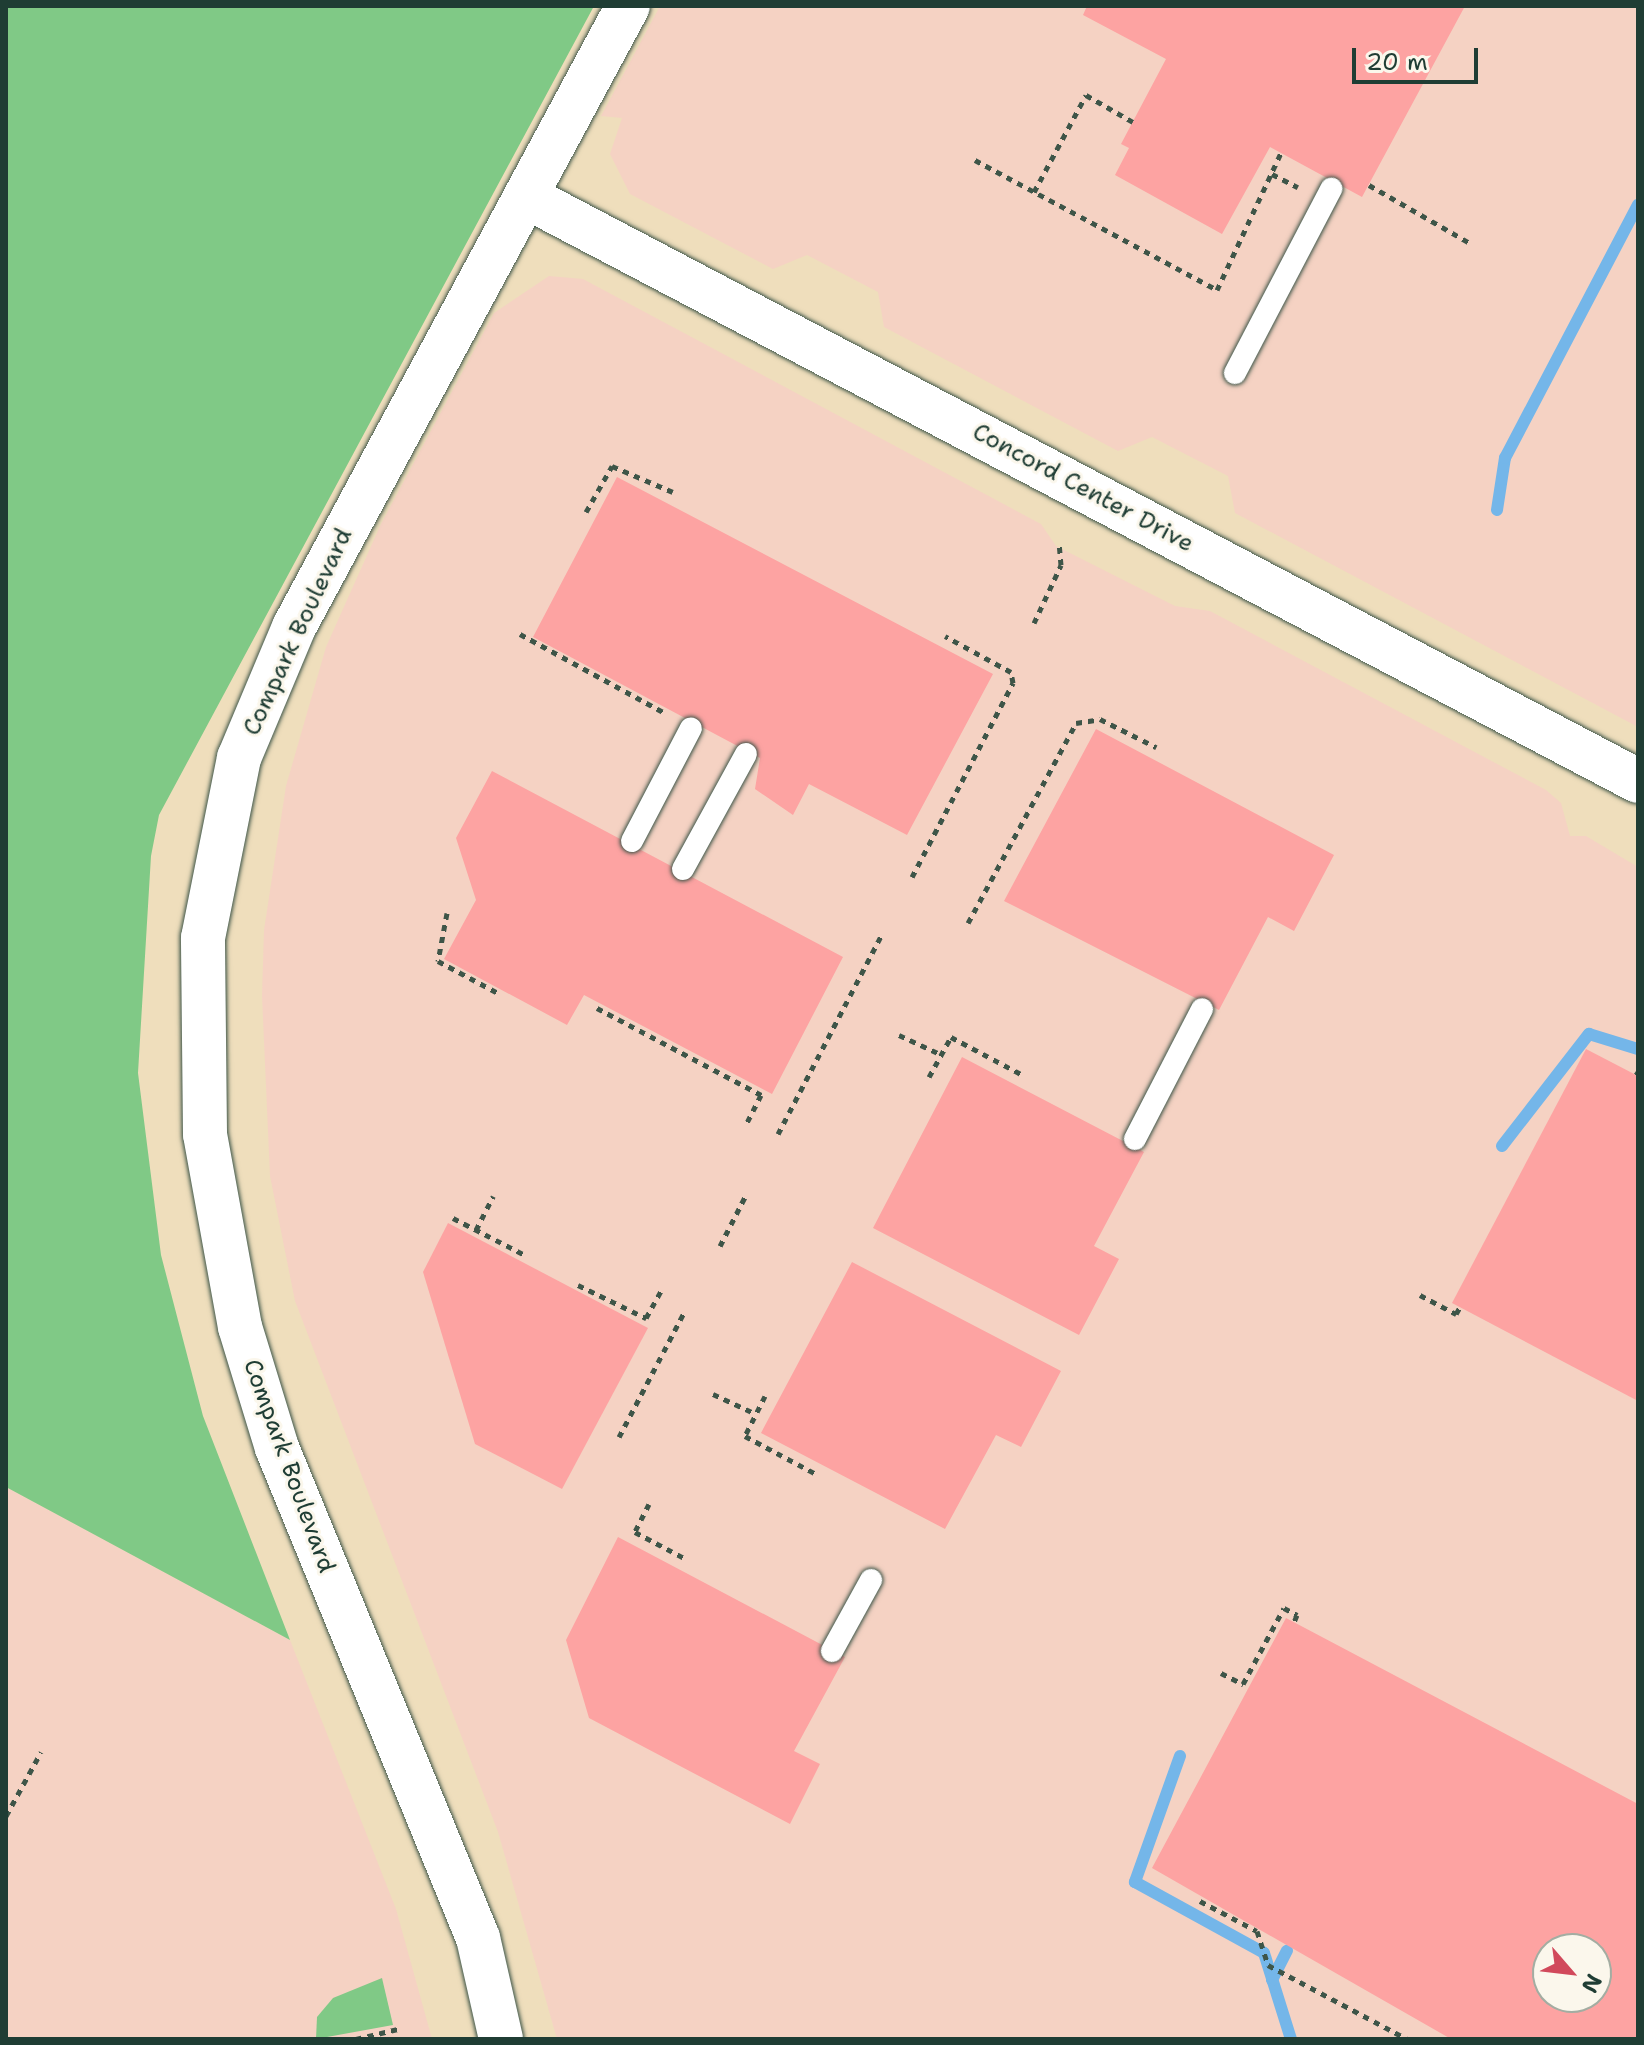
<!DOCTYPE html>
<html>
<head>
<meta charset="utf-8">
<style>
  body { margin:0 }
  #map { position:relative; width:1644px; height:2045px; overflow:hidden; background:#efdebc; font-family:"Shantell Sans",sans-serif }
  div>[style] { position:absolute }
  .built>* { inset:0; background:#f5d2c3 }
  .green>* { inset:0; background:#80c986 }
  .stream>* { height:12px; margin:-6px; padding:0 6px; transform-origin:6px; border-radius:6px; background:#74b6e9 }
  .building>* { inset:0; background:#fda3a2 }
  .path>* { height:5px; margin-top:-2.5px; transform-origin:0; background:repeating-linear-gradient(90deg,#3e5548 0 6px,transparent 0 12px) }
  .roads { filter:drop-shadow(0 0 2px #3e5548) drop-shadow(0 0 2px #3e5548) }
  .lane>* { height:22px; margin:-11px; padding:0 11px; transform-origin:11px; border-radius:11px; background:#fff }
  .street>* { height:44px; margin:-22px; padding:0 22px; transform-origin:22px; border-radius:22px; background:#fff }
  .secondary>* { height:44px; margin:-22px; padding:0 22px; transform-origin:22px; border-radius:22px; background:#fff }
  span { translate:-50% -50%; white-space:nowrap; text-align:center; line-height:1.15; -webkit-text-stroke:6px #fbf7ec; paint-order:stroke }
  .street-label { font-size:24px; color:#1f3d34 }
  .frame { position:absolute; inset:0; border:8px solid #1f3d34; pointer-events:none }
  .north { position:absolute; left:1532px; top:1933px; width:80px; height:80px; box-sizing:border-box; background:#fbf7ec; border:2px solid #a3ada2; border-radius:50%; rotate:118deg; font-size:22px; font-weight:700; line-height:32px; text-align:center; color:#1f3d34 }
  .north::after { content:''; display:block; margin:auto; width:28px; height:36px; background:#d1495b; clip-path:polygon(50% 0,100% 100%,50% 72%,0 100%) }
  .scale { position:absolute; left:1352px; top:48px; width:126px; height:36px; box-sizing:border-box; border:4px solid #1f3d34; border-top:0; padding-left:10px; font-size:24px; line-height:28px; white-space:nowrap; color:#1f3d34; -webkit-text-stroke:6px #fbf7ec; paint-order:stroke }
</style>
</head>
<body>
<div id="map">
  <div class="built">
    <div style="clip-path:polygon(660px 6px,1638px 6px,1638px 727px,1235px 513px,1228px 476px,1152px 437px,1118px 451px,884px 327px,878px 292px,807px 255px,773px 269px,630px 194px,610px 154px,622px 118px,601px 116px)"></div>
    <div style="clip-path:polygon(evenodd,549px 276px,583px 279px,1041px 524px,1056px 546px,1175px 606px,1210px 611px,1546px 790px,1561px 803px,1570px 836px,1586px 836px,1638px 867px,1638px 2039px,557px 2039px,498px 1832px,295px 1301px,270px 1176px,262px 996px,264px 930px,286px 786px,326px 647px,381px 524px,494px 313px,549px 276px,1548px 1949px,1596px 1949px,1596px 1997px,1548px 1997px,1548px 1949px)"></div>
    <div style="clip-path:polygon(6px 1487px,290px 1640px,396px 1909px,432px 2039px,6px 2039px)"></div>
  </div>
  <div class="green">
    <div style="clip-path:polygon(6px 6px,594px 6px,159px 815px,151px 856px,138px 1073px,161px 1255px,203px 1416px,290px 1640px,6px 1487px)"></div>
    <div style="clip-path:polygon(382px 1978px,393px 2025px,316px 2039px,317px 2017px,333px 1998px)"></div>
  </div>
  <div class="stream">
    <div style="left:1497px;top:510px;width:53px;rotate:-81.3deg"></div>
    <div style="left:1505px;top:458px;width:286px;rotate:-62.3deg"></div>
    <div style="left:1502px;top:1146px;width:142px;rotate:-52.2deg"></div>
    <div style="left:1589px;top:1034px;width:51px;rotate:17deg"></div>
    <div style="left:1180px;top:1756px;width:134px;rotate:109.7deg"></div>
    <div style="left:1135px;top:1882px;width:147px;rotate:28.8deg"></div>
    <div style="left:1264px;top:1953px;width:90px;rotate:72.6deg"></div>
    <div style="left:1272px;top:1980px;width:33px;rotate:-63deg"></div>
  </div>
  <div class="building">
    <div style="clip-path:polygon(1087px 6px,1465px 6px,1362px 197px,1270px 147px,1222px 234px,1115px 175px,1129px 148px,1121px 144px,1166px 59px,1083px 15px)"></div>
    <div style="clip-path:polygon(617px 477px,993px 674px,907px 835px,809px 784px,793px 815px,755px 789px,760px 758px,533px 637px)"></div>
    <div style="clip-path:polygon(1096px 729px,1334px 855px,1294px 931px,1268px 917px,1219px 1010px,1004px 901px)"></div>
    <div style="clip-path:polygon(492px 771px,843px 957px,772px 1094px,584px 995px,567px 1025px,444px 959px,476px 900px,456px 838px)"></div>
    <div style="clip-path:polygon(1586px 1049px,1638px 1076px,1638px 1401px,1452px 1303px)"></div>
    <div style="clip-path:polygon(962px 1057px,1144px 1152px,1094px 1246px,1119px 1259px,1079px 1335px,873px 1228px)"></div>
    <div style="clip-path:polygon(448px 1223px,648px 1328px,562px 1489px,475px 1444px,423px 1272px)"></div>
    <div style="clip-path:polygon(852px 1262px,1061px 1371px,1021px 1447px,996px 1435px,945px 1529px,761px 1433px)"></div>
    <div style="clip-path:polygon(618px 1537px,845px 1657px,794px 1751px,820px 1764px,790px 1824px,589px 1718px,566px 1640px)"></div>
    <div style="clip-path:polygon(evenodd,1286px 1618px,1638px 1804px,1638px 2039px,1451px 2039px,1152px 1868px,1286px 1618px,1548px 1949px,1596px 1949px,1596px 1997px,1548px 1997px,1548px 1949px)"></div>
  </div>
  <div class="path">
    <div style="left:975px;top:160px;width:275px;rotate:28.2deg"></div>
    <div style="left:1217px;top:290px;width:151px;rotate:-65deg"></div>
    <div style="left:1272px;top:174px;width:29px;rotate:27deg"></div>
    <div style="left:1369px;top:185px;width:116px;rotate:29.9deg"></div>
    <div style="left:1034px;top:192px;width:110px;rotate:-61.8deg"></div>
    <div style="left:1086px;top:95px;width:54px;rotate:29.9deg"></div>
    <div style="left:586px;top:512px;width:53px;rotate:-60.5deg"></div>
    <div style="left:612px;top:466px;width:66px;rotate:23.1deg"></div>
    <div style="left:1034px;top:623px;width:64px;rotate:-65deg"></div>
    <div style="left:1061px;top:565px;width:23px;rotate:-95deg"></div>
    <div style="left:520px;top:634px;width:163px;rotate:28.6deg"></div>
    <div style="left:912px;top:877px;width:219px;rotate:-62.5deg"></div>
    <div style="left:1013px;top:683px;width:11px;rotate:-100deg"></div>
    <div style="left:1011px;top:672px;width:75px;rotate:-151.4deg"></div>
    <div style="left:447px;top:913px;width:49px;rotate:100.6deg"></div>
    <div style="left:438px;top:961px;width:68px;rotate:28.1deg"></div>
    <div style="left:968px;top:923px;width:227px;rotate:-61.6deg"></div>
    <div style="left:1076px;top:723px;width:24px;rotate:-9deg"></div>
    <div style="left:1100px;top:719px;width:63px;rotate:26.6deg"></div>
    <div style="left:597px;top:1008px;width:186px;rotate:27.9deg"></div>
    <div style="left:761px;top:1095px;width:34px;rotate:117deg"></div>
    <div style="left:899px;top:1035px;width:47px;rotate:24.9deg"></div>
    <div style="left:1636px;top:1075px;width:4px;rotate:-56deg"></div>
    <div style="left:929px;top:1077px;width:46px;rotate:-61.2deg"></div>
    <div style="left:951px;top:1037px;width:79px;rotate:27.9deg"></div>
    <div style="left:778px;top:1134px;width:223px;rotate:-62.5deg"></div>
    <div style="left:453px;top:1218px;width:83px;rotate:27.2deg"></div>
    <div style="left:476px;top:1230px;width:38px;rotate:-63deg"></div>
    <div style="left:720px;top:1246px;width:55px;rotate:-63deg"></div>
    <div style="left:578px;top:1285px;width:76px;rotate:25.9deg"></div>
    <div style="left:646px;top:1318px;width:35px;rotate:-61deg"></div>
    <div style="left:1420px;top:1295px;width:41px;rotate:27.8deg"></div>
    <div style="left:1456px;top:1314px;width:8px;rotate:-60deg"></div>
    <div style="left:713px;top:1394px;width:47px;rotate:24.9deg"></div>
    <div style="left:765px;top:1396px;width:45px;rotate:116.6deg"></div>
    <div style="left:745px;top:1436px;width:83px;rotate:28.1deg"></div>
    <div style="left:619px;top:1437px;width:142px;rotate:-62.4deg"></div>
    <div style="left:649px;top:1504px;width:31px;rotate:117deg"></div>
    <div style="left:635px;top:1532px;width:58px;rotate:27.9deg"></div>
    <div style="left:1221px;top:1673px;width:25px;rotate:27deg"></div>
    <div style="left:1243px;top:1684px;width:86px;rotate:-61.7deg"></div>
    <div style="left:1284px;top:1608px;width:15px;rotate:28deg"></div>
    <div style="left:1297px;top:1615px;width:8px;rotate:113deg"></div>
    <div style="left:6px;top:1816px;width:73px;rotate:-61.3deg"></div>
    <div style="left:1200px;top:1901px;width:64px;rotate:27.8deg"></div>
    <div style="left:1257px;top:1931px;width:36px;rotate:72deg"></div>
    <div style="left:1268px;top:1965px;width:157px;rotate:28deg"></div>
    <div style="left:356px;top:2039px;width:43px;rotate:-13.4deg"></div>
  </div>
  <div class="roads">
    <div class="lane">
      <div style="left:1235px;top:373px;width:208px;rotate:-62.4deg"></div>
      <div style="left:632px;top:841px;width:127px;rotate:-62.4deg"></div>
      <div style="left:683px;top:869px;width:131px;rotate:-61.3deg"></div>
      <div style="left:1135px;top:1139px;width:146px;rotate:-62.7deg"></div>
      <div style="left:832px;top:1651px;width:81px;rotate:-61.2deg"></div>
    </div>
    <div class="street">
      <div style="left:527px;top:197px;width:1255px;rotate:27.73deg"></div>
    </div>
    <div class="secondary">
      <div style="left:501px;top:2039px;width:104px;rotate:-102.8deg"></div>
      <div style="left:478px;top:1938px;width:530px;rotate:-112.3deg"></div>
      <div style="left:277px;top:1448px;width:127px;rotate:-107deg"></div>
      <div style="left:240px;top:1327px;width:196px;rotate:-100.3deg"></div>
      <div style="left:205px;top:1134px;width:196px;rotate:-90.6deg"></div>
      <div style="left:203px;top:938px;width:184px;rotate:-78.7deg"></div>
      <div style="left:239px;top:758px;width:142px;rotate:-67.2deg"></div>
      <div style="left:294px;top:627px;width:705px;rotate:-61.73deg"></div>
    </div>
  </div>
  <div class="street-label">
    <span style="left:1083px;top:488px;rotate:28deg">Concord Center Drive</span>
    <span style="left:298px;top:632px;rotate:-65deg">Compark Boulevard</span>
    <span style="left:289px;top:1466px;rotate:70deg">Compark Boulevard</span>
  </div>
  <div class="frame"></div>
  <div class="north">N</div>
  <div class="scale">20 m</div>
</div>
</body>
</html>
